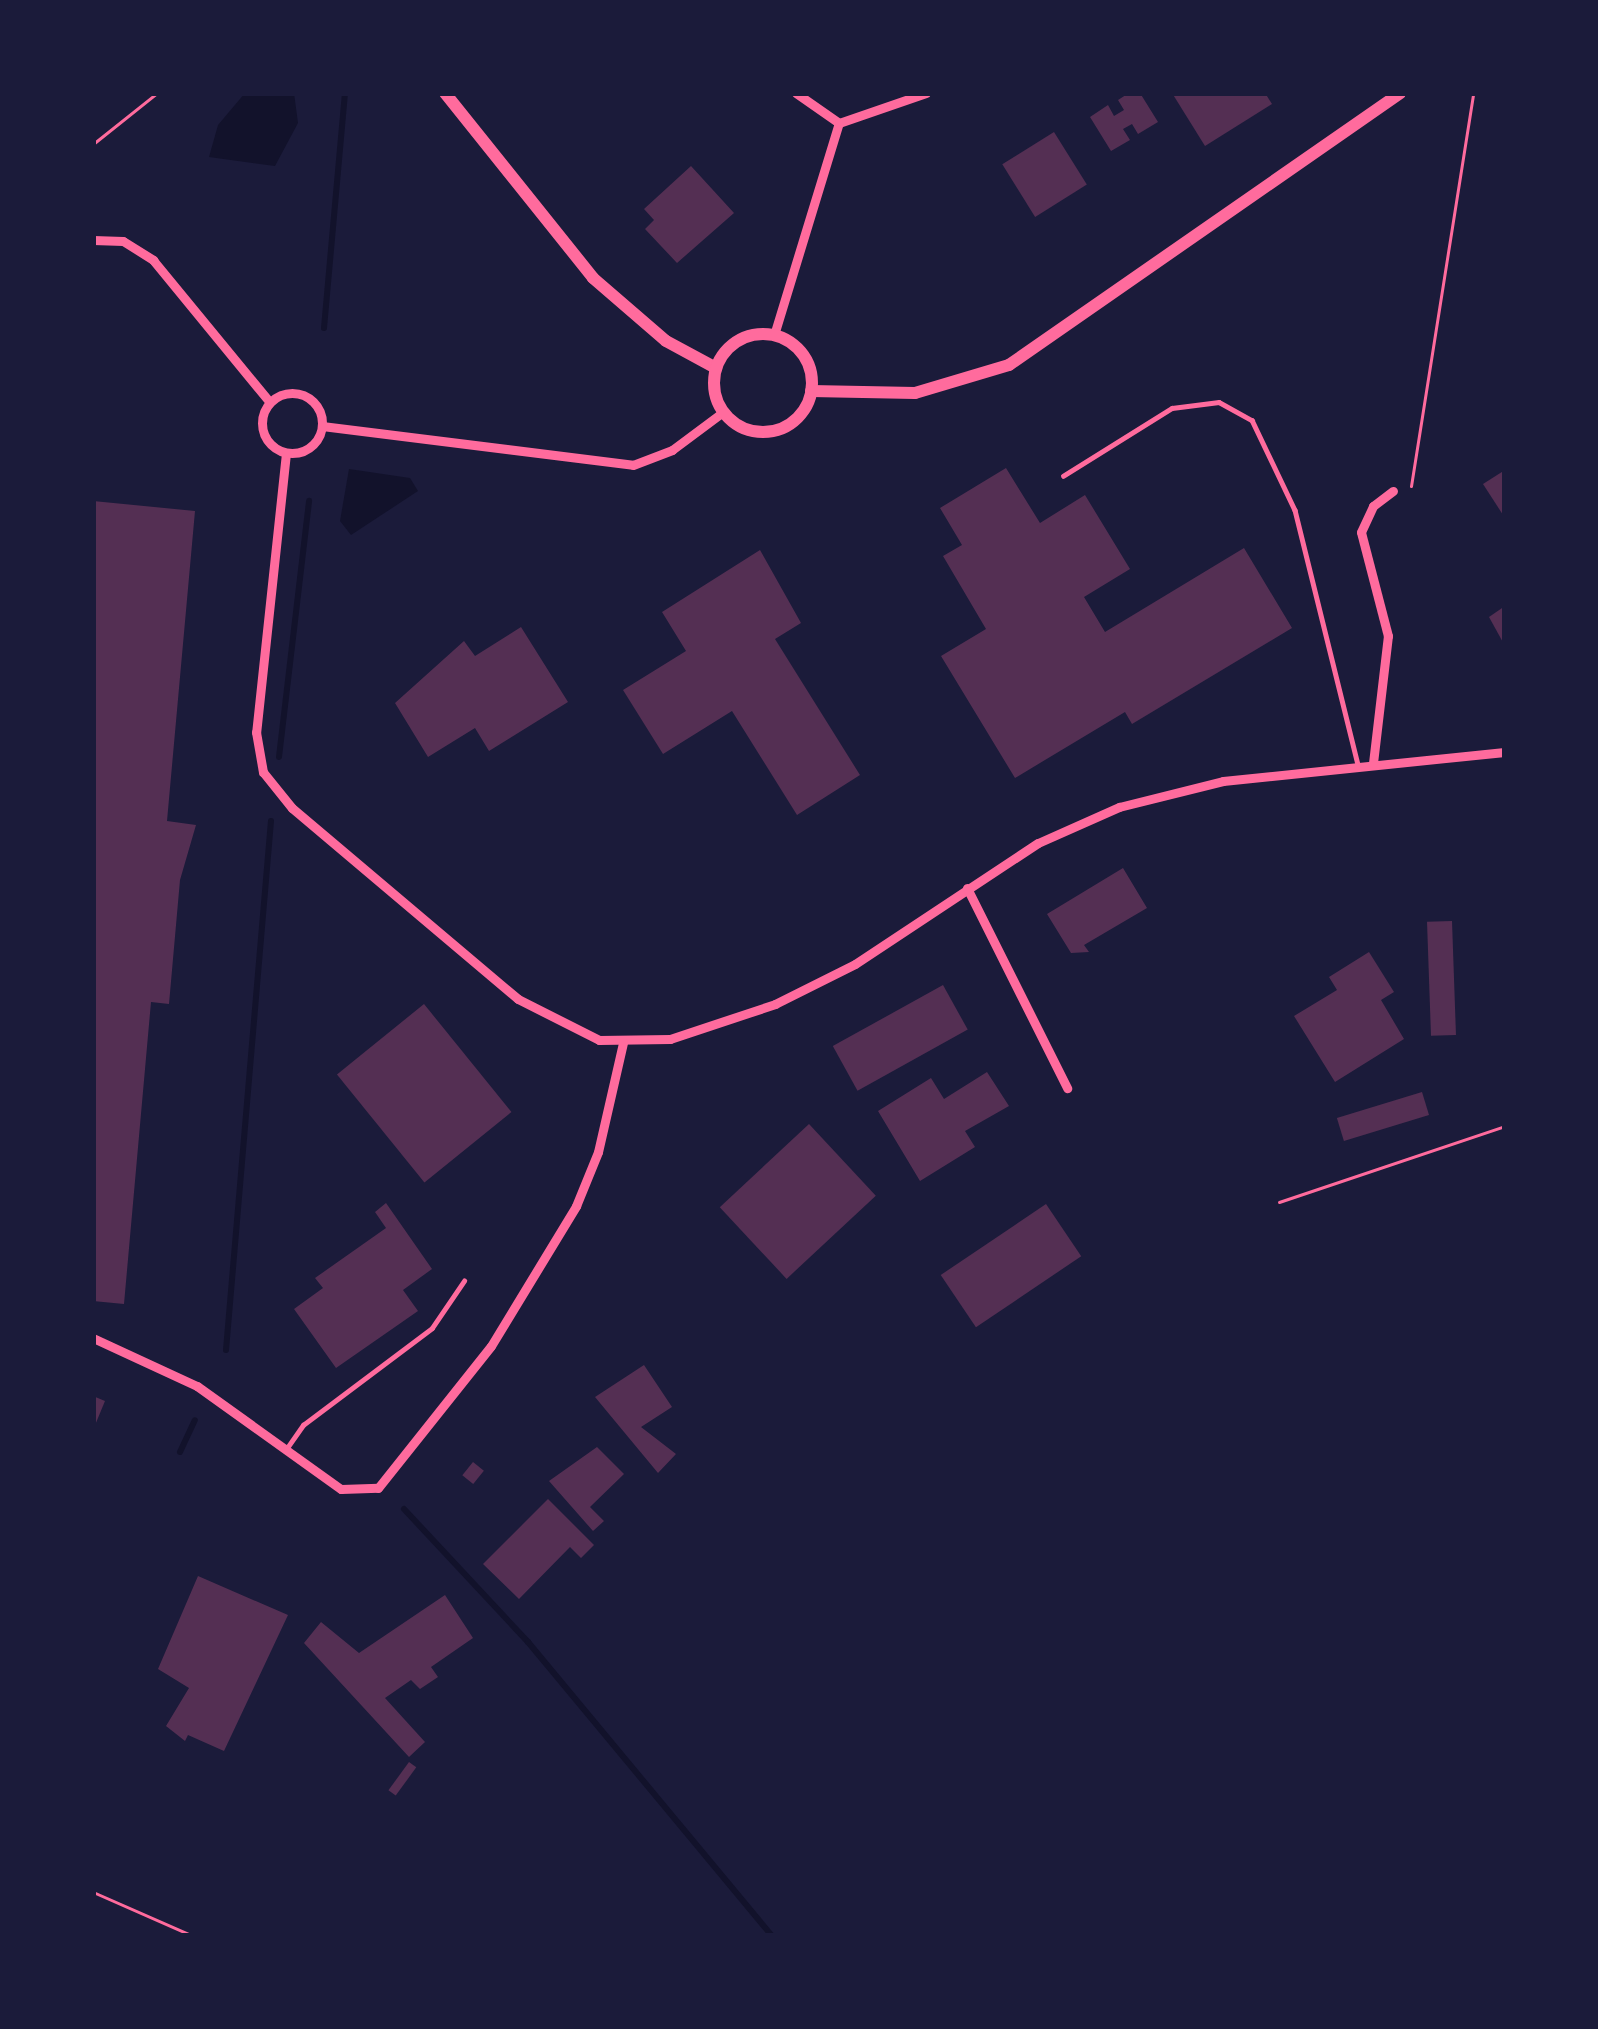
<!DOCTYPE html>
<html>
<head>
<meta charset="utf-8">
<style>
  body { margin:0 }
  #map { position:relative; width:1598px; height:2029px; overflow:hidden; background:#1b1b3a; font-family:"Fira Sans",sans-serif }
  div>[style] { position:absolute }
  .water>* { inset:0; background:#12122b }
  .stream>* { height:6px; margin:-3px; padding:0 3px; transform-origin:3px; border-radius:3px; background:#12122b }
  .building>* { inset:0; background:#542f53; transform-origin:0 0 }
  .path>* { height:3px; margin:-1.5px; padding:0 1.5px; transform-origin:1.5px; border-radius:1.5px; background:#ff6b9d }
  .service>* { height:4.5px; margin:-2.25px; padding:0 2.25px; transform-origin:2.25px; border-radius:2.25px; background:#ff6b9d }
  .minor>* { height:9px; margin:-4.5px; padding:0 4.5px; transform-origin:4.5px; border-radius:4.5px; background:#ff6b9d }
  .minor>.ring { margin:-4.5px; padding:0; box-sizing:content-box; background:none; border:9px solid #ff6b9d; border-radius:50% }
  .tertiary>* { height:12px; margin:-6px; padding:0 6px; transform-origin:6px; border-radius:6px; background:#ff6b9d }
  .tertiary>.ring { margin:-6px; padding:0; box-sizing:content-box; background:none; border:12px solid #ff6b9d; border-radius:50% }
  span { translate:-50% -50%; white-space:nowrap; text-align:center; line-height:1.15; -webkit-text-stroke:9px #1b1b3a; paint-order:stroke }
  .frame { position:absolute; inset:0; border:96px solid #1b1b3a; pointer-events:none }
</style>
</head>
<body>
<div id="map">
  <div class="water">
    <div style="clip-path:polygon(245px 93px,294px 93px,298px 123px,275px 166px,209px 157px,218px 125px)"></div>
    <div style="clip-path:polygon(349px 469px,410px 478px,418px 491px,351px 535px,340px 521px)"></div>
  </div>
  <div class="stream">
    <div style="left:324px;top:328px;width:236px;rotate:-84.9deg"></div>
    <div style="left:279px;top:757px;width:258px;rotate:-83.3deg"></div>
    <div style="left:226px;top:1350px;width:531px;rotate:-85.14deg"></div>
    <div style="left:180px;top:1452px;width:35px;rotate:-65deg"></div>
    <div style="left:404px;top:1509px;width:182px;rotate:47deg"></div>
    <div style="left:528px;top:1642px;width:382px;rotate:50.3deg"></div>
  </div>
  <div class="building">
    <div style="clip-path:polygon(1129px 93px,1140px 93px,1158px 122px,1138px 134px,1132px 124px,1123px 129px,1130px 140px,1111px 151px,1090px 117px,1108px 105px,1114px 116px,1124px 110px,1118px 100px)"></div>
    <div style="clip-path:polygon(1172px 93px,1265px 93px,1272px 104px,1205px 146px)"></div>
    <div style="left:1054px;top:132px;width:62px;height:61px;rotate:58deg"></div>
    <div style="clip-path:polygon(691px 166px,734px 213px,677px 263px,645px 229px,654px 220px,644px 209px)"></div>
    <div style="clip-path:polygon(1006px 468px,1040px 523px,1085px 495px,1130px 569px,1084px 597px,1105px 632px,1244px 548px,1292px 628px,1132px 724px,1125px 712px,1015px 778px,941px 656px,986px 629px,943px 556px,962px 545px,940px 508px)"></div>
    <div style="clip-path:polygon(1505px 470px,1505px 518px,1483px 484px)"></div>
    <div style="clip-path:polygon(93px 501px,195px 511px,167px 821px,196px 825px,180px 880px,169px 1004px,151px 1002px,124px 1304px,93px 1301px)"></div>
    <div style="clip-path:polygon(760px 550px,801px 623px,775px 639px,860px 775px,797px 815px,732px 711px,663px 754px,623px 690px,686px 651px,662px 612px)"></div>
    <div style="clip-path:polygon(1505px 606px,1505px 646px,1489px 617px)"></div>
    <div style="clip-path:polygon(521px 627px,568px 702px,489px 751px,475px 728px,428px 757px,395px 703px,464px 641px,475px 656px)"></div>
    <div style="clip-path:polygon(1123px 868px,1147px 908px,1084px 945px,1089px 952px,1071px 953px,1047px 914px)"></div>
    <div style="left:1452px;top:921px;width:114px;height:25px;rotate:88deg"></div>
    <div style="clip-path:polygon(1369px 952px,1394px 992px,1381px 1000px,1404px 1039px,1335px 1082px,1294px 1016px,1337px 990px,1329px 977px)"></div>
    <div style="left:943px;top:985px;width:51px;height:126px;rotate:61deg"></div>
    <div style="left:424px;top:1004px;width:139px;height:112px;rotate:51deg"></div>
    <div style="clip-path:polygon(987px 1072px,1009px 1106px,965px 1131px,975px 1147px,920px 1181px,878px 1111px,931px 1078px,944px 1099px)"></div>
    <div style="left:1422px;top:1092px;width:24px;height:89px;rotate:73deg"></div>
    <div style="left:809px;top:1124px;width:98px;height:122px;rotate:47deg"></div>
    <div style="clip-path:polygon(386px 1203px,432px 1269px,403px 1290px,418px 1311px,336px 1368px,294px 1309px,323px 1288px,315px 1278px,386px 1228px,375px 1212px)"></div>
    <div style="left:1046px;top:1204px;width:63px;height:127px;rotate:56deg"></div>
    <div style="clip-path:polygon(644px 1365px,672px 1407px,641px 1427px,676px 1454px,658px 1473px,595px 1397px)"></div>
    <div style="clip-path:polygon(93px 1396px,105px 1401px,93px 1430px)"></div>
    <div style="clip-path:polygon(597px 1447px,624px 1474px,590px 1507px,604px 1521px,593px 1531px,549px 1481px)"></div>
    <div style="left:473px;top:1462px;width:14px;height:17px;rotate:39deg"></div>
    <div style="clip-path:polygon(548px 1499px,594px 1545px,581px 1558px,570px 1547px,519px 1599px,483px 1564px)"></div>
    <div style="clip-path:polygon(198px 1576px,288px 1615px,224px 1751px,188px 1735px,185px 1741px,166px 1726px,189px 1688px,158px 1669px)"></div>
    <div style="clip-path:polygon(445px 1595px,473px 1638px,431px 1667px,438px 1677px,420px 1689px,411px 1680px,385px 1698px,425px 1742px,409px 1757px,304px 1643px,321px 1622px,359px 1653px)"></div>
    <div style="left:409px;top:1762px;width:9px;height:35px;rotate:36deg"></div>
  </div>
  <div class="path">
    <div style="left:93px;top:144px;width:82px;rotate:-38.6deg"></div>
    <div style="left:1411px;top:486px;width:398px;rotate:-81deg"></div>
    <div style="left:1279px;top:1202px;width:238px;rotate:-18.6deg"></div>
    <div style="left:93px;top:1892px;width:109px;rotate:23.7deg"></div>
  </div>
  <div class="service">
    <div style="left:1063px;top:476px;width:128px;rotate:-32deg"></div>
    <div style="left:1172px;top:408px;width:47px;rotate:-7.3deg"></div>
    <div style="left:1219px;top:402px;width:38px;rotate:29deg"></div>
    <div style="left:1252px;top:420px;width:100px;rotate:64.5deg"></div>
    <div style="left:1295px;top:510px;width:263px;rotate:76.1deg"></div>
    <div style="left:287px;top:1448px;width:28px;rotate:-55deg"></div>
    <div style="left:303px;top:1425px;width:161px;rotate:-36.9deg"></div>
    <div style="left:432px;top:1328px;width:57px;rotate:-55.8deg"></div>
  </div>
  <div class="minor">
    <div style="left:796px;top:93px;width:52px;rotate:34.9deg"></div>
    <div style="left:93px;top:240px;width:30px;rotate:2deg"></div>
    <div style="left:123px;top:241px;width:36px;rotate:32deg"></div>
    <div style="left:153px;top:260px;width:183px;rotate:50.6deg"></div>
    <div style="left:774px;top:335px;width:222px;rotate:-73deg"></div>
    <div style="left:839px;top:123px;width:92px;rotate:-19deg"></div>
    <div class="ring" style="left:262px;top:393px;width:51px;height:51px"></div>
    <div style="left:322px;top:426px;width:313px;rotate:7.1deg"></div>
    <div style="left:633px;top:465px;width:42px;rotate:-21deg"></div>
    <div style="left:672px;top:450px;width:64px;rotate:-36.7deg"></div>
    <div style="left:286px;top:453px;width:281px;rotate:96.1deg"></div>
    <div style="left:256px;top:732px;width:41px;rotate:80.1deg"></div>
    <div style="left:263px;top:772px;width:46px;rotate:51.1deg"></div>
    <div style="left:292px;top:808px;width:296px;rotate:40.2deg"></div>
    <div style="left:518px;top:999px;width:91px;rotate:26.8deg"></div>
    <div style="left:599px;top:1040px;width:71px;rotate:-0.8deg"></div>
    <div style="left:670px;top:1039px;width:111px;rotate:-18.4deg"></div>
    <div style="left:775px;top:1004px;width:89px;rotate:-26.6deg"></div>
    <div style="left:855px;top:964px;width:219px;rotate:-33.5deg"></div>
    <div style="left:1038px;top:843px;width:89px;rotate:-24deg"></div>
    <div style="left:1119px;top:807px;width:107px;rotate:-14deg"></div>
    <div style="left:1223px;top:781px;width:283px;rotate:-5.9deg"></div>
    <div style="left:1373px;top:763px;width:128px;rotate:-83.3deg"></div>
    <div style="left:1388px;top:636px;width:107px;rotate:-104.6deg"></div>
    <div style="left:1361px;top:532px;width:29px;rotate:-65deg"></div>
    <div style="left:1373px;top:506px;width:25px;rotate:-37deg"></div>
    <div style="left:967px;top:888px;width:224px;rotate:63.4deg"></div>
    <div style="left:93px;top:1338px;width:115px;rotate:24.8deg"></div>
    <div style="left:197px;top:1386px;width:177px;rotate:35.6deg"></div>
    <div style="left:341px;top:1489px;width:37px;rotate:-2deg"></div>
    <div style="left:378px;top:1488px;width:181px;rotate:-51.5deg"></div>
    <div style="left:491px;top:1346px;width:164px;rotate:-58.7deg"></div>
    <div style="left:576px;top:1206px;width:58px;rotate:-67.8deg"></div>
    <div style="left:598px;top:1152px;width:112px;rotate:-77.1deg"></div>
  </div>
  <div class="tertiary">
    <div style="left:445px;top:93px;width:237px;rotate:51.3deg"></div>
    <div style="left:593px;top:278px;width:96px;rotate:40.8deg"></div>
    <div style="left:666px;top:341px;width:57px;rotate:28.4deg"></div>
    <div class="ring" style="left:714px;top:334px;width:86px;height:86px"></div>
    <div style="left:811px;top:391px;width:104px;rotate:1.1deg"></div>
    <div style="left:915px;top:393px;width:98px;rotate:-16.6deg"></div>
    <div style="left:1009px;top:365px;width:476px;rotate:-34.8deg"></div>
  </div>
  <div class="frame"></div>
</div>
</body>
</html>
